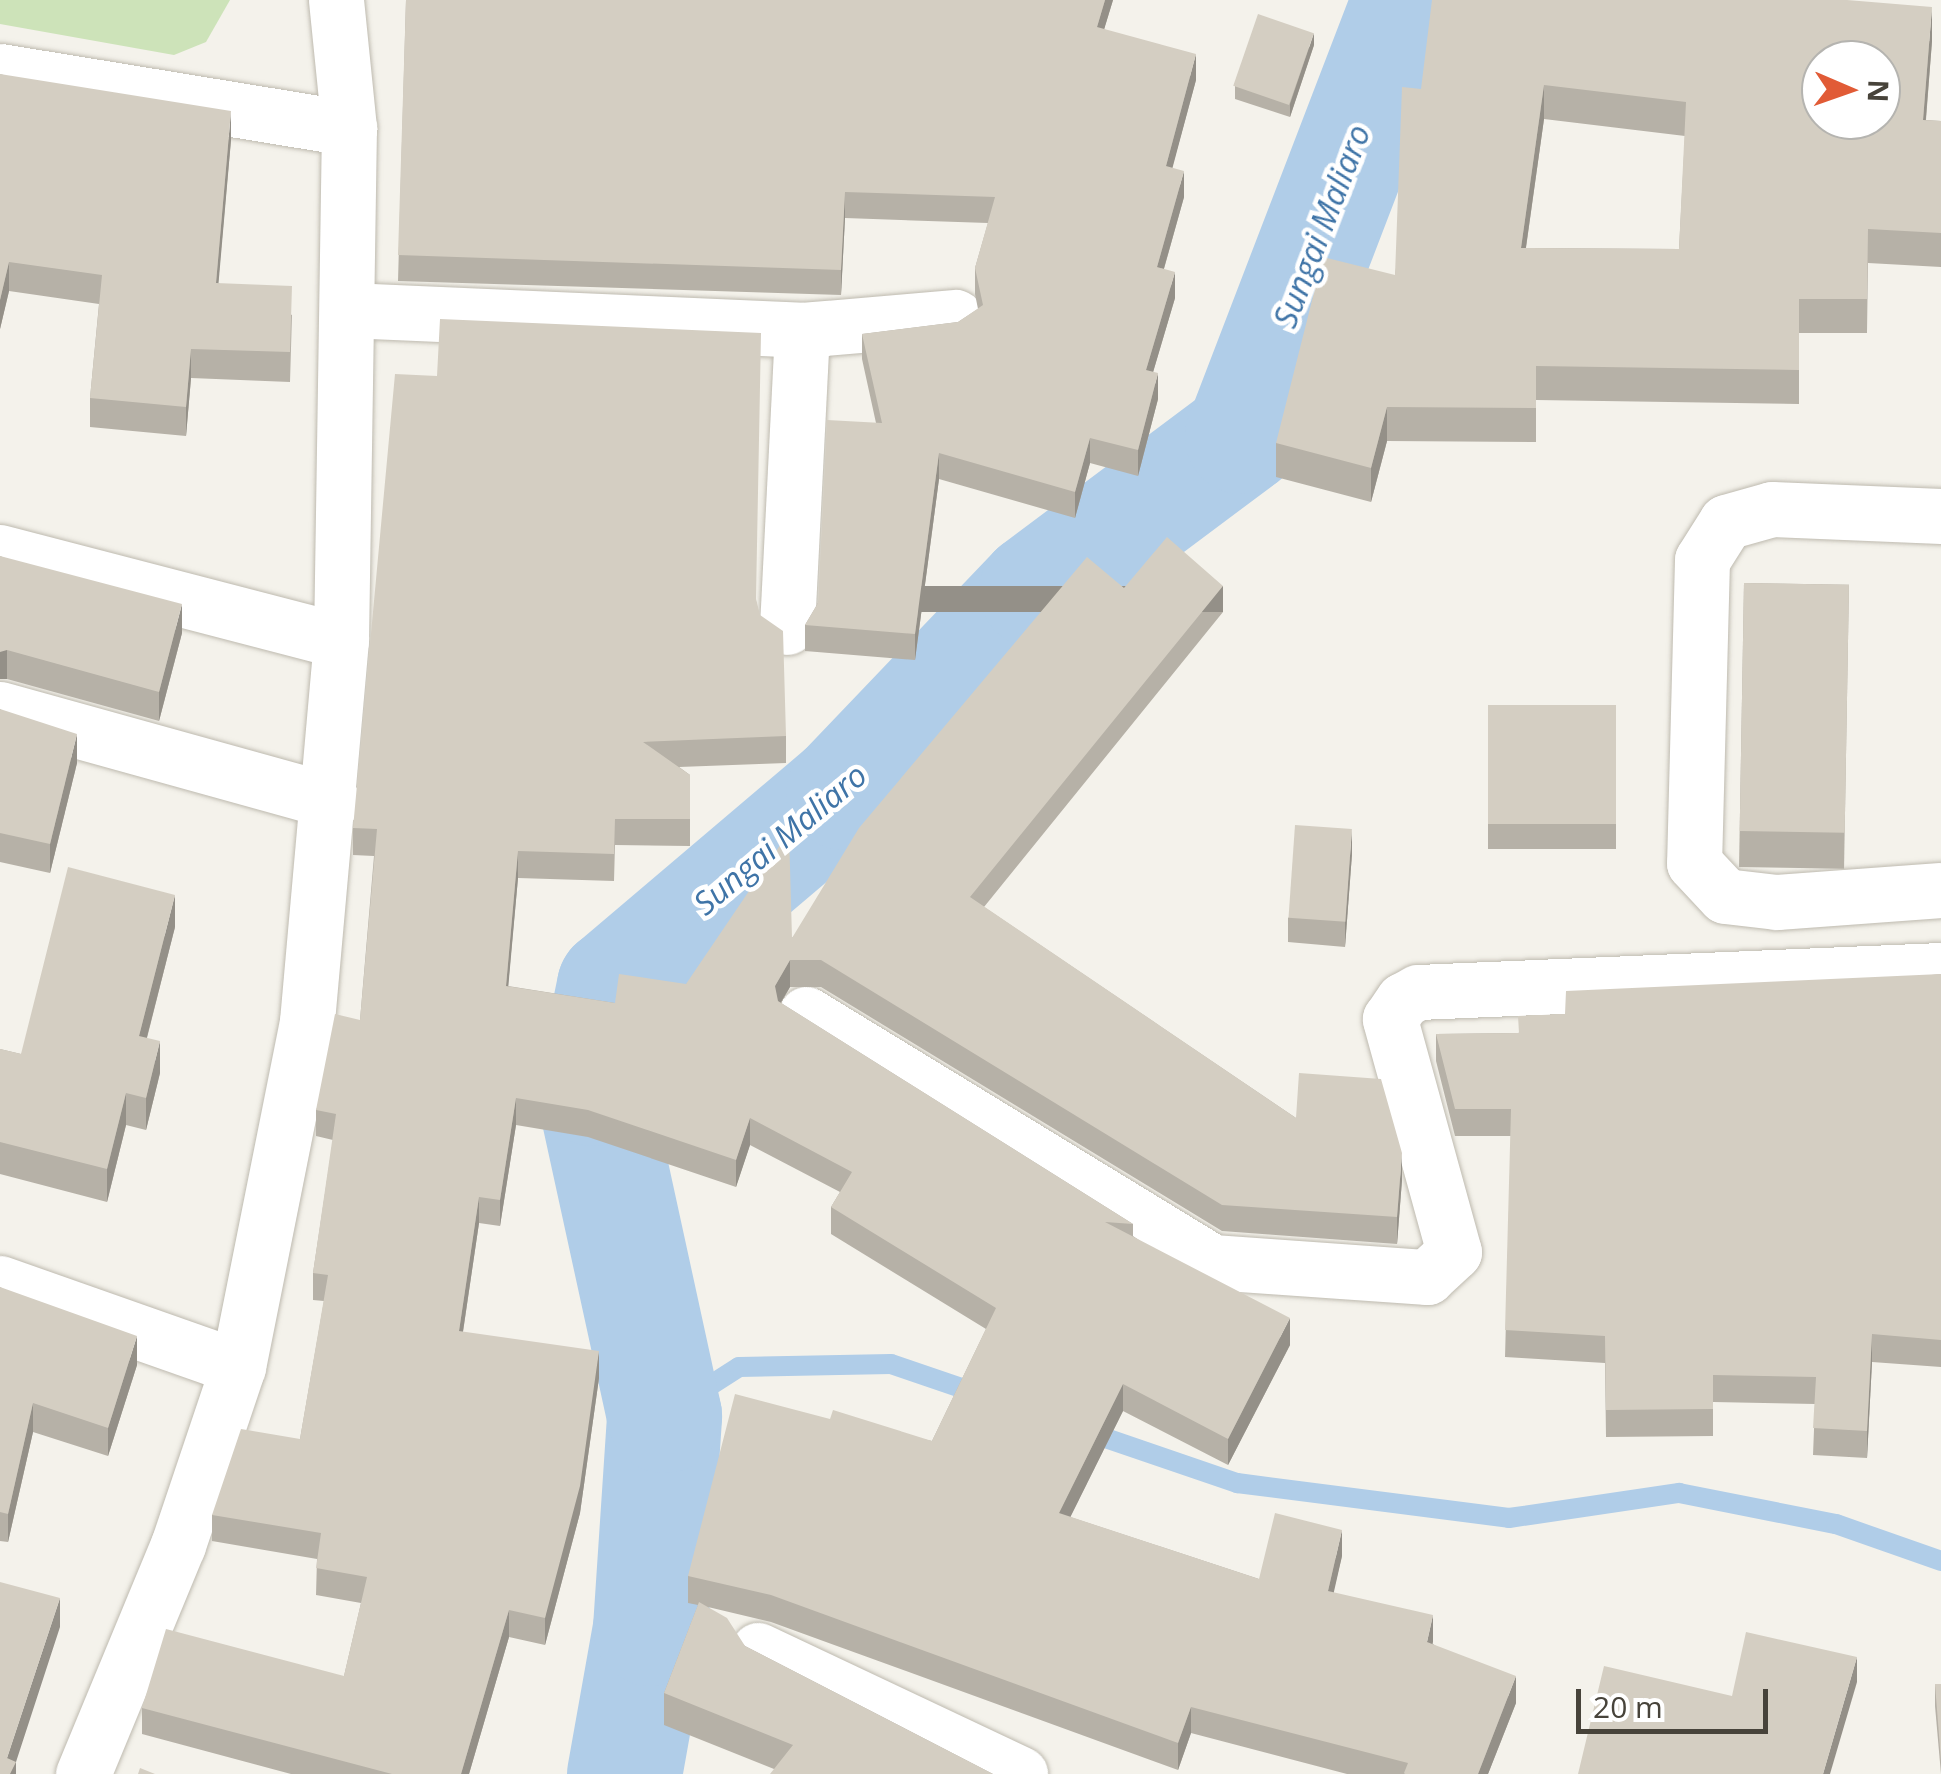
<!DOCTYPE html>
<html>
<head>
<meta charset="utf-8">
<style>
  body { margin:0 }
  #map { position:relative; width:1941px; height:1774px; overflow:hidden; background:#f4f2eb; font-family:"Open Sans",sans-serif }
  div>[style] { position:absolute }
  .green>* { inset:0; background:#cde3b9 }
  .stream>* { height:20px; margin:-10px; padding:0 10px; transform-origin:10px; border-radius:10px; background:#b0cde8 }
  .river>* { height:115px; margin:-57.5px; padding:0 57.5px; transform-origin:57.5px; border-radius:57.5px; background:#b0cde8 }
  .roads { filter:drop-shadow(0 0 2px #bebaaf) drop-shadow(0 0 2px #bebaaf) }
  .minor>* { height:55px; margin:-27.5px; padding:0 27.5px; transform-origin:27.5px; border-radius:27.5px; background:#fff }
  .wall>* { inset:0; background:#b6b1a7; transform-origin:0 0 }
  .shaded-wall>* { inset:0; background:#949088; transform-origin:0 0 }
  .building>* { inset:0; background:#d4cec2; transform-origin:0 0 }
  span { translate:-50% -50%; white-space:nowrap; text-align:center; line-height:1.15; -webkit-text-stroke:9px #fff; paint-order:stroke }
  .water-label { font-size:32px; color:#3f74a7; font-style:italic }
  .north { position:absolute; left:1801px; top:40px; width:100px; height:100px; box-sizing:border-box; background:#fff; border:2px solid #b5b4b0; border-radius:50%; rotate:92deg; font-size:28px; font-weight:700; line-height:40px; text-align:center; color:#47433a }
  .north::after { content:''; display:block; margin:auto; width:35px; height:45px; background:#e15b36; clip-path:polygon(50% 0,100% 100%,50% 72%,0 100%) }
  .scale { position:absolute; left:1576px; top:1689px; width:192px; height:45px; box-sizing:border-box; border:5px solid #47433a; border-top:0; padding-left:12px; font-size:30px; line-height:35px; white-space:nowrap; color:#47433a; -webkit-text-stroke:8px #fff; paint-order:stroke }
</style>
</head>
<body>
<div id="map">
  <div class="green">
    <div style="clip-path:polygon(0 0,230px 0,206px 42px,174px 55px,0 24px)"></div>
  </div>
  <div class="stream">
    <div style="left:664px;top:1415px;width:89px;rotate:-32.6deg"></div>
    <div style="left:739px;top:1367px;width:152px;rotate:-1.1deg"></div>
    <div style="left:891px;top:1364px;width:96px;rotate:18.8deg"></div>
    <div style="left:1085px;top:1431px;width:161px;rotate:18.9deg"></div>
    <div style="left:1237px;top:1483px;width:274px;rotate:7.3deg"></div>
    <div style="left:1509px;top:1518px;width:172px;rotate:-8.4deg"></div>
    <div style="left:1679px;top:1493px;width:160px;rotate:11.2deg"></div>
    <div style="left:1836px;top:1524px;width:111px;rotate:19.4deg"></div>
  </div>
  <div class="river">
    <div style="left:624px;top:1774px;width:148px;rotate:-79.9deg"></div>
    <div style="left:650px;top:1628px;width:213px;rotate:-86.2deg"></div>
    <div style="left:664px;top:1415px;width:335px;rotate:-102.3deg"></div>
    <div style="left:593px;top:1088px;width:104px;rotate:-78.4deg"></div>
    <div style="left:614px;top:986px;width:300px;rotate:-40.3deg"></div>
    <div style="left:843px;top:792px;width:279px;rotate:-46.3deg"></div>
    <div style="left:1036px;top:590px;width:257px;rotate:-36.8deg"></div>
    <div style="left:1242px;top:436px;width:467px;rotate:-69deg"></div>
  </div>
  <div class="roads">
    <div class="minor">
      <div style="left:0;top:71px;width:354px;rotate:9.3deg"></div>
      <div style="left:348px;top:310px;width:454px;rotate:2.5deg"></div>
      <div style="left:802px;top:330px;width:154px;rotate:-4.9deg"></div>
      <div style="left:1941px;top:516px;width:169px;rotate:-177.6deg"></div>
      <div style="left:1772px;top:509px;width:48px;rotate:164.2deg"></div>
      <div style="left:1726px;top:522px;width:45px;rotate:122.3deg"></div>
      <div style="left:1702px;top:560px;width:303px;rotate:91.5deg"></div>
      <div style="left:1694px;top:863px;width:45px;rotate:46.8deg"></div>
      <div style="left:1725px;top:896px;width:52px;rotate:6.6deg"></div>
      <div style="left:1777px;top:902px;width:164px;rotate:-4.2deg"></div>
      <div style="left:0;top:552px;width:352px;rotate:14.6deg"></div>
      <div style="left:787px;top:627px;width:297px;rotate:-87.1deg"></div>
      <div style="left:0;top:709px;width:345px;rotate:15.5deg"></div>
      <div style="left:806px;top:1014px;width:476px;rotate:31.4deg"></div>
      <div style="left:1212px;top:1262px;width:216px;rotate:4deg"></div>
      <div style="left:1427px;top:1277px;width:37px;rotate:-43deg"></div>
      <div style="left:1454px;top:1252px;width:242px;rotate:-105.4deg"></div>
      <div style="left:1390px;top:1019px;width:23px;rotate:-56deg"></div>
      <div style="left:1403px;top:1000px;width:17px;rotate:-28deg"></div>
      <div style="left:1418px;top:992px;width:523px;rotate:-2.41deg"></div>
      <div style="left:0;top:1283px;width:252px;rotate:19.4deg"></div>
      <div style="left:758px;top:1650px;width:290px;rotate:25.3deg"></div>
      <div style="left:83px;top:1774px;width:248px;rotate:-67.5deg"></div>
      <div style="left:178px;top:1545px;width:188px;rotate:-71.4deg"></div>
      <div style="left:238px;top:1367px;width:353px;rotate:-78.7deg"></div>
      <div style="left:307px;top:1021px;width:382px;rotate:-84.9deg"></div>
      <div style="left:341px;top:641px;width:513px;rotate:-89.11deg"></div>
      <div style="left:349px;top:128px;width:129px;rotate:-95.8deg"></div>
    </div>
  </div>
  <div class="wall">
    <div style="clip-path:polygon(406px 0,1113px 0,1104px 29px,1196px 80px,1172px 168px,1184px 197px,1164px 269px,1175px 298px,1153px 372px,1158px 399px,1138px 476px,1090px 463px,1075px 518px,939px 479px,915px 660px,805px 651px,805px 625px,818px 603px,876px 423px,862px 359px,862px 334px,958px 322px,978px 309px,975px 294px,975px 268px,988px 223px,845px 218px,841px 295px,398px 281px)"></div>
    <div style="clip-path:polygon(evenodd,1932px 41px,1926px 120px,1941px 121px,1941px 267px,1868px 263px,1867px 333px,1799px 333px,1799px 404px,1536px 400px,1536px 442px,1387px 441px,1371px 502px,1276px 477px,1276px 443px,1395px 275px,1421px 89px,1932px 41px,1544px 119px,1685px 136px,1679px 249px,1526px 248px,1544px 119px)"></div>
    <div style="clip-path:polygon(1314px 45px,1290px 117px,1235px 99px,1235px 86px)"></div>
    <div style="clip-path:polygon(0 74px,231px 140px,218px 283px,292px 315px,290px 382px,191px 378px,186px 436px,90px 427px,90px 398px,99px 304px,9px 291px,0 329px)"></div>
    <div style="clip-path:polygon(437px 376px,756px 601px,786px 736px,786px 763px,679px 767px,690px 775px,690px 846px,615px 845px,614px 881px,518px 878px,508px 986px,615px 1003px,686px 984px,792px 938px,1124px 588px,1223px 612px,984px 907px,1296px 1118px,1402px 1180px,1397px 1244px,1222px 1231px,821px 987px,790px 987px,781px 1003px,1133px 1224px,1133px 1236px,1290px 1345px,1228px 1465px,1123px 1411px,1070px 1517px,1259px 1579px,1342px 1556px,1333px 1593px,1433px 1644px,1516px 1703px,1488px 1774px,1347px 1774px,1191px 1733px,1178px 1770px,771px 1622px,708px 1607px,745px 1646px,993px 1774px,774px 1769px,664px 1725px,664px 1693px,698px 1605px,688px 1603px,688px 1576px,830px 1419px,932px 1441px,986px 1329px,831px 1234px,831px 1207px,840px 1192px,750px 1145px,736px 1187px,588px 1137px,516px 1125px,500px 1226px,479px 1223px,463px 1332px,599px 1378px,580px 1513px,545px 1645px,509px 1637px,469px 1774px,291px 1774px,142px 1734px,142px 1708px,344px 1676px,361px 1603px,316px 1595px,317px 1559px,212px 1541px,212px 1515px,300px 1439px,324px 1301px,313px 1300px,313px 1273px,333px 1140px,316px 1136px,316px 1110px,360px 1020px,374px 856px,353px 855px,353px 828px)"></div>
    <div style="clip-path:polygon(0 556px,182px 633px,159px 721px,7px 679px)"></div>
    <div style="left:1744px;top:583px;width:105px;height:284px;rotate:1deg"></div>
    <div style="left:1616px;top:705px;width:144px;height:128px;rotate:90deg"></div>
    <div style="clip-path:polygon(0 709px,77px 763px,50px 873px,0 862px)"></div>
    <div style="clip-path:polygon(1352px 854px,1345px 947px,1288px 942px,1288px 918px)"></div>
    <div style="clip-path:polygon(175px 927px,147px 1038px,160px 1073px,146px 1130px,126px 1125px,107px 1202px,0 1174px,0 1049px,21px 1054px)"></div>
    <div style="clip-path:polygon(1941px 974px,1941px 1367px,1872px 1362px,1867px 1458px,1813px 1455px,1815px 1404px,1713px 1402px,1713px 1436px,1606px 1437px,1605px 1363px,1505px 1357px,1511px 1136px,1455px 1136px,1436px 1061px,1436px 1034px,1518px 1033px,1565px 1014px)"></div>
    <div style="clip-path:polygon(0 1287px,137px 1365px,108px 1456px,33px 1432px,8px 1542px,0 1541px)"></div>
    <div style="clip-path:polygon(1935px 1684px,1941px 1684px,1941px 1774px,1935px 1706px)"></div>
  </div>
  <div class="shaded-wall">
    <div style="clip-path:polygon(1105px 0,1113px 0,1097px 53px,1097px 27px)"></div>
    <div style="clip-path:polygon(1932px 7px,1932px 41px,1923px 154px,1923px 120px)"></div>
    <div style="clip-path:polygon(1314px 33px,1314px 45px,1290px 117px,1290px 104px)"></div>
    <div style="clip-path:polygon(1196px 54px,1196px 80px,1166px 192px,1166px 166px)"></div>
    <div style="clip-path:polygon(1544px 85px,1544px 119px,1521px 282px,1521px 248px)"></div>
    <div style="clip-path:polygon(231px 111px,231px 140px,216px 312px,216px 283px)"></div>
    <div style="clip-path:polygon(1184px 171px,1184px 197px,1157px 293px,1157px 267px)"></div>
    <div style="clip-path:polygon(845px 192px,845px 218px,841px 295px,841px 270px)"></div>
    <div style="clip-path:polygon(9px 262px,9px 291px,0 329px,0 300px)"></div>
    <div style="clip-path:polygon(1175px 272px,1175px 298px,1146px 396px,1146px 370px)"></div>
    <div style="clip-path:polygon(191px 349px,191px 378px,186px 436px,186px 407px)"></div>
    <div style="clip-path:polygon(1158px 373px,1158px 399px,1138px 476px,1138px 450px)"></div>
    <div style="clip-path:polygon(1387px 407px,1387px 441px,1371px 502px,1371px 468px)"></div>
    <div style="clip-path:polygon(1090px 438px,1090px 463px,1075px 518px,1075px 492px)"></div>
    <div style="clip-path:polygon(939px 453px,939px 479px,915px 660px,915px 634px)"></div>
    <div style="left:1223px;top:586px;width:26px;height:401px;rotate:90deg"></div>
    <div style="clip-path:polygon(182px 604px,182px 633px,159px 721px,159px 692px)"></div>
    <div style="left:7px;top:650px;width:29px;height:7px;rotate:90deg"></div>
    <div style="clip-path:polygon(77px 734px,77px 763px,50px 873px,50px 844px)"></div>
    <div style="clip-path:polygon(1352px 829px,1352px 854px,1345px 947px,1345px 922px)"></div>
    <div style="clip-path:polygon(518px 851px,518px 878px,506px 1012px,506px 986px)"></div>
    <div style="clip-path:polygon(175px 895px,175px 927px,139px 1068px,139px 1036px)"></div>
    <div style="clip-path:polygon(790px 960px,790px 987px,775px 1012px,775px 986px)"></div>
    <div style="clip-path:polygon(160px 1041px,160px 1073px,146px 1130px,146px 1098px)"></div>
    <div style="clip-path:polygon(126px 1093px,126px 1125px,107px 1202px,107px 1169px)"></div>
    <div style="clip-path:polygon(516px 1098px,516px 1125px,500px 1226px,500px 1200px)"></div>
    <div style="clip-path:polygon(750px 1118px,750px 1145px,736px 1187px,736px 1160px)"></div>
    <div style="clip-path:polygon(1402px 1153px,1402px 1180px,1397px 1244px,1397px 1217px)"></div>
    <div style="clip-path:polygon(479px 1197px,479px 1223px,459px 1358px,459px 1331px)"></div>
    <div style="clip-path:polygon(1290px 1318px,1290px 1345px,1228px 1465px,1228px 1439px)"></div>
    <div style="clip-path:polygon(1872px 1334px,1872px 1362px,1867px 1458px,1867px 1431px)"></div>
    <div style="clip-path:polygon(137px 1336px,137px 1365px,108px 1456px,108px 1428px)"></div>
    <div style="clip-path:polygon(599px 1351px,599px 1378px,580px 1513px,545px 1645px,545px 1618px)"></div>
    <div style="clip-path:polygon(1123px 1384px,1123px 1411px,1059px 1540px,1059px 1513px)"></div>
    <div style="clip-path:polygon(33px 1403px,33px 1432px,8px 1542px,8px 1514px)"></div>
    <div style="clip-path:polygon(1342px 1530px,1342px 1556px,1328px 1618px,1328px 1591px)"></div>
    <div style="clip-path:polygon(60px 1598px,60px 1627px,16px 1762px,16px 1774px,7px 1774px,7px 1758px)"></div>
    <div style="clip-path:polygon(509px 1610px,509px 1637px,469px 1774px,461px 1774px)"></div>
    <div style="clip-path:polygon(1433px 1615px,1433px 1642px,1427px 1669px,1427px 1642px)"></div>
    <div style="clip-path:polygon(1857px 1657px,1857px 1682px,1830px 1774px,1823px 1774px)"></div>
    <div style="clip-path:polygon(1516px 1676px,1516px 1703px,1488px 1774px,1478px 1774px)"></div>
    <div style="clip-path:polygon(1191px 1707px,1191px 1733px,1178px 1770px,1178px 1743px)"></div>
  </div>
  <div class="building">
    <div style="clip-path:polygon(406px 0,1105px 0,1097px 27px,1196px 54px,1166px 166px,1184px 171px,1157px 267px,1175px 272px,1146px 370px,1158px 373px,1138px 450px,1090px 438px,1075px 492px,939px 453px,915px 634px,805px 625px,818px 603px,827px 420px,882px 423px,862px 334px,958px 322px,983px 305px,975px 268px,995px 197px,845px 192px,841px 270px,398px 255px)"></div>
    <div style="clip-path:polygon(evenodd,1432px 0,1847px 0,1932px 7px,1923px 120px,1941px 121px,1941px 233px,1868px 229px,1867px 299px,1799px 299px,1799px 370px,1536px 366px,1536px 408px,1387px 407px,1371px 468px,1276px 443px,1323px 257px,1395px 275px,1402px 87px,1421px 89px,1432px 0,1821px 60px,1881px 60px,1881px 120px,1821px 120px,1821px 60px,1432px 0,1544px 85px,1686px 102px,1679px 249px,1521px 248px,1544px 85px)"></div>
    <div style="left:1258px;top:14px;width:59px;height:76px;rotate:19deg"></div>
    <div style="clip-path:polygon(0 74px,231px 111px,216px 283px,292px 286px,290px 352px,191px 349px,186px 407px,90px 398px,102px 275px,9px 262px,0 300px)"></div>
    <div style="clip-path:polygon(440px 319px,761px 333px,756px 599px,760px 615px,783px 631px,786px 736px,643px 742px,690px 775px,690px 819px,615px 819px,614px 854px,518px 851px,506px 986px,615px 1003px,619px 974px,686px 984px,789px 832px,792px 938px,859px 828px,1087px 557px,1124px 588px,1167px 537px,1223px 586px,970px 897px,1296px 1118px,1299px 1073px,1381px 1079px,1402px 1153px,1397px 1217px,1222px 1205px,821px 960px,790px 960px,775px 986px,778px 1001px,1133px 1224px,1105px 1222px,1290px 1318px,1228px 1439px,1123px 1384px,1059px 1513px,1259px 1579px,1275px 1513px,1342px 1530px,1328px 1591px,1433px 1615px,1427px 1642px,1516px 1676px,1478px 1774px,1405px 1774px,1404px 1773px,1408px 1763px,1191px 1707px,1178px 1743px,771px 1595px,688px 1576px,735px 1394px,830px 1419px,833px 1410px,932px 1441px,996px 1308px,831px 1207px,852px 1172px,750px 1118px,736px 1160px,588px 1110px,516px 1098px,500px 1200px,479px 1197px,459px 1331px,599px 1351px,580px 1486px,545px 1618px,509px 1610px,461px 1774px,392px 1774px,142px 1708px,166px 1629px,344px 1676px,367px 1577px,316px 1568px,321px 1533px,212px 1515px,241px 1429px,300px 1439px,328px 1275px,313px 1273px,336px 1114px,316px 1110px,335px 1014px,360px 1020px,377px 829px,353px 828px,395px 374px,437px 376px)"></div>
    <div style="clip-path:polygon(0 556px,182px 604px,159px 692px,7px 650px,0 652px)"></div>
    <div style="left:1744px;top:583px;width:105px;height:248px;rotate:1deg"></div>
    <div style="left:1616px;top:705px;width:119px;height:128px;rotate:90deg"></div>
    <div style="clip-path:polygon(0 709px,77px 734px,50px 844px,0 833px)"></div>
    <div style="left:1295px;top:825px;width:57px;height:93px;rotate:4deg"></div>
    <div style="clip-path:polygon(68px 867px,175px 895px,139px 1036px,160px 1041px,146px 1098px,126px 1093px,107px 1169px,0 1142px,0 1049px,21px 1054px)"></div>
    <div style="clip-path:polygon(1941px 974px,1941px 1340px,1872px 1334px,1867px 1431px,1813px 1428px,1816px 1377px,1713px 1375px,1713px 1409px,1606px 1410px,1605px 1336px,1505px 1330px,1511px 1109px,1455px 1109px,1436px 1034px,1519px 1033px,1518px 1016px,1565px 1014px,1566px 991px)"></div>
    <div style="clip-path:polygon(0 1287px,137px 1336px,108px 1428px,33px 1403px,8px 1514px,0 1512px)"></div>
    <div style="clip-path:polygon(0 1582px,60px 1598px,7px 1758px,16px 1762px,10px 1774px,0 1774px)"></div>
    <div style="clip-path:polygon(699px 1602px,727px 1618px,745px 1646px,993px 1774px,770px 1774px,793px 1745px,664px 1693px)"></div>
    <div style="clip-path:polygon(1746px 1632px,1857px 1657px,1823px 1774px,1578px 1774px,1604px 1666px,1732px 1696px)"></div>
    <div style="clip-path:polygon(1935px 1684px,1941px 1684px,1941px 1761px)"></div>
    <div style="clip-path:polygon(140px 1768px,155px 1774px,138px 1774px)"></div>
  </div>
  <div class="water-label">
    <span style="left:1322px;top:226px;rotate:-69deg">Sungai Maliaro</span>
    <span style="left:780px;top:839px;rotate:-40deg">Sungai Maliaro</span>
  </div>
  <div class="north">N</div>
  <div class="scale">20 m</div>
</div>
</body>
</html>
